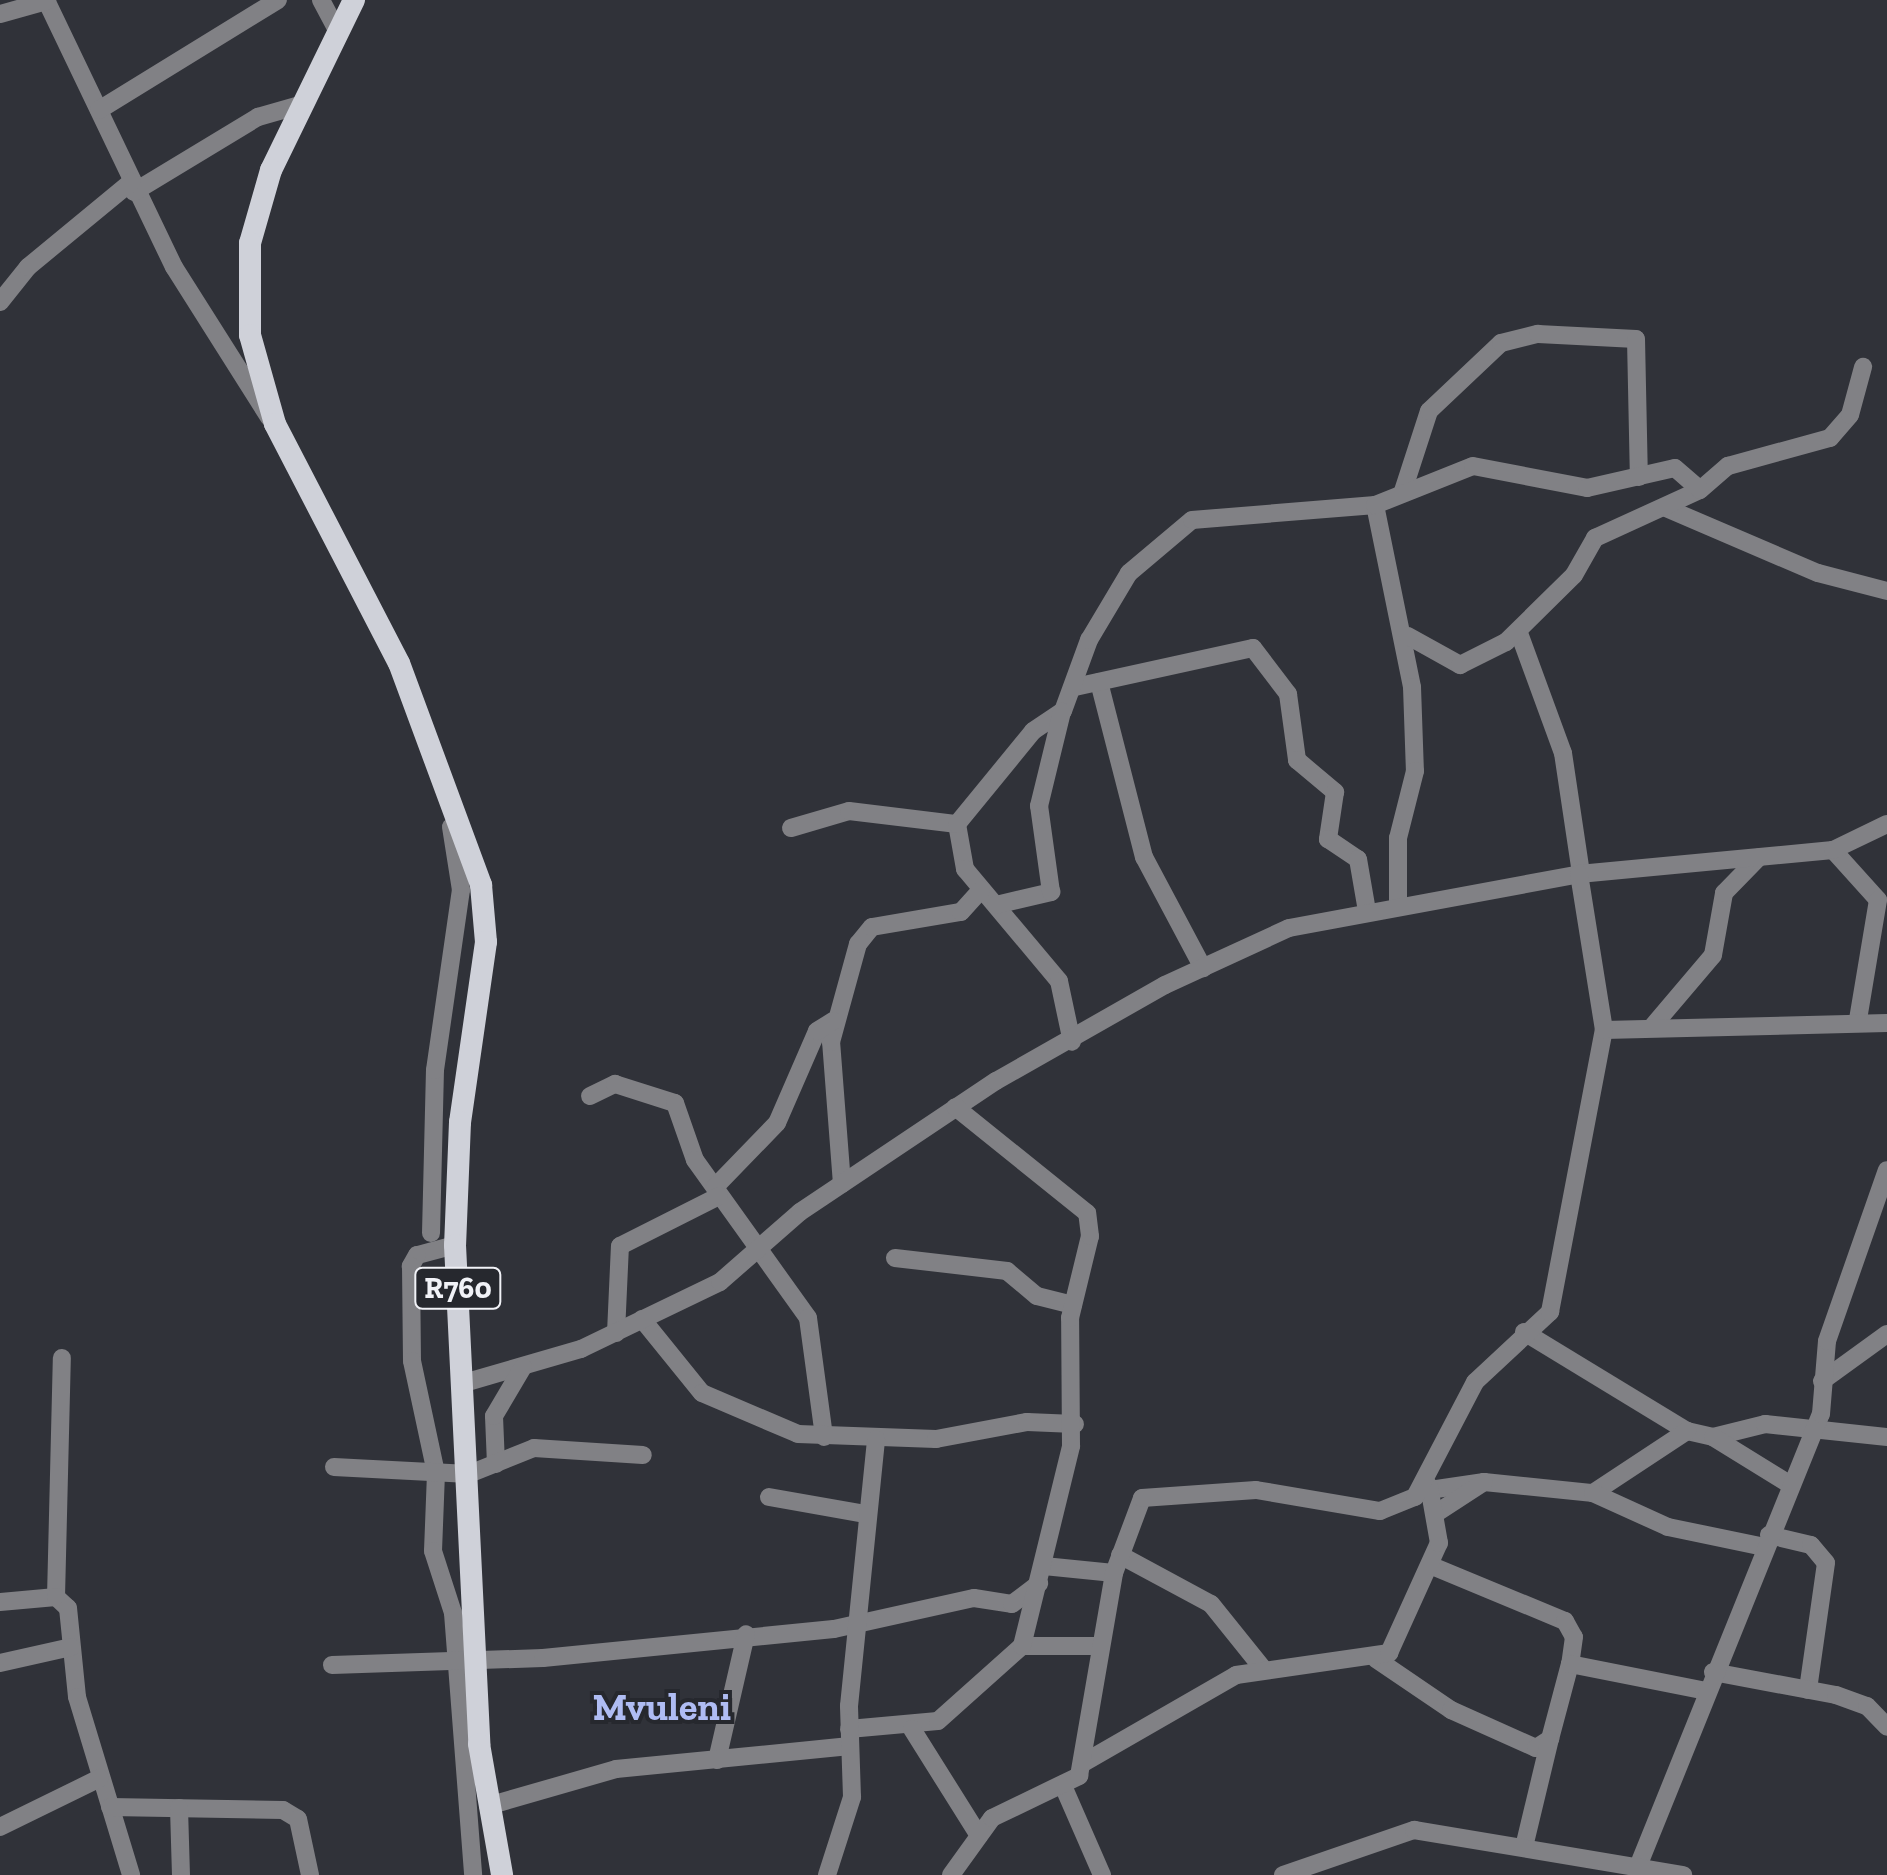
<!DOCTYPE html>
<html>
<head>
<meta charset="utf-8">
<style>
  body { margin:0 }
  #map { position:relative; width:1887px; height:1875px; overflow:hidden; background:#303239; font-family:"Zilla Slab",serif }
  div>[style] { position:absolute }
  .minor>* { height:18px; margin:-9px; padding:0 9px; transform-origin:9px; border-radius:9px; background:#818185 }
  .major>* { height:22px; margin:-11px; padding:0 11px; transform-origin:11px; border-radius:11px; background:#cfd1d9 }
  span { translate:-50% -50%; white-space:nowrap; text-align:center; line-height:1.15; -webkit-text-stroke:8px #26282e; paint-order:stroke }
  .shield-label span { padding:2px 8px; background:#26282e; border:2px solid; border-radius:8px; -webkit-text-stroke-width:0 }
  .shield-label { font-size:30px; color:#f1f2f7; font-weight:700 }
  .quarter-label { font-size:38px; color:#afbcf3; font-weight:700 }
</style>
</head>
<body>
<div id="map">
  <div class="minor">
    <div style="left:46px;top:0;width:296px;rotate:64.4deg"></div>
    <div style="left:174px;top:267px;width:178px;rotate:57.7deg"></div>
    <div style="left:321px;top:0;width:34px;rotate:62deg"></div>
    <div style="left:0;top:14px;width:49px;rotate:-15.5deg"></div>
    <div style="left:99px;top:110px;width:210px;rotate:-31.6deg"></div>
    <div style="left:134px;top:192px;width:145px;rotate:-31.2deg"></div>
    <div style="left:258px;top:117px;width:40px;rotate:-16deg"></div>
    <div style="left:0;top:302px;width:45px;rotate:-51.3deg"></div>
    <div style="left:28px;top:267px;width:134px;rotate:-39.5deg"></div>
    <div style="left:1403px;top:491px;width:84px;rotate:-72deg"></div>
    <div style="left:1429px;top:411px;width:99px;rotate:-43.4deg"></div>
    <div style="left:1501px;top:343px;width:38px;rotate:-14deg"></div>
    <div style="left:1538px;top:334px;width:98px;rotate:2.9deg"></div>
    <div style="left:1636px;top:339px;width:138px;rotate:88.8deg"></div>
    <div style="left:1375px;top:505px;width:186px;rotate:78.5deg"></div>
    <div style="left:1412px;top:687px;width:84px;rotate:88deg"></div>
    <div style="left:1415px;top:771px;width:69px;rotate:104.2deg"></div>
    <div style="left:1398px;top:838px;width:66px;rotate:90deg"></div>
    <div style="left:1666px;top:508px;width:165px;rotate:23.2deg"></div>
    <div style="left:1818px;top:573px;width:71px;rotate:14.6deg"></div>
    <div style="left:1519px;top:633px;width:128px;rotate:69.9deg"></div>
    <div style="left:1563px;top:753px;width:121px;rotate:81.5deg"></div>
    <div style="left:1408px;top:636px;width:60px;rotate:29.1deg"></div>
    <div style="left:1460px;top:665px;width:51px;rotate:-26.6deg"></div>
    <div style="left:1506px;top:642px;width:95px;rotate:-44.6deg"></div>
    <div style="left:1574px;top:575px;width:43px;rotate:-60.4deg"></div>
    <div style="left:1595px;top:538px;width:115px;rotate:-24.6deg"></div>
    <div style="left:1700px;top:490px;width:37px;rotate:-41deg"></div>
    <div style="left:1728px;top:466px;width:106px;rotate:-15.4deg"></div>
    <div style="left:1830px;top:438px;width:30px;rotate:-49deg"></div>
    <div style="left:1850px;top:415px;width:50px;rotate:-74.8deg"></div>
    <div style="left:1099px;top:682px;width:181px;rotate:75.6deg"></div>
    <div style="left:1144px;top:857px;width:126px;rotate:62deg"></div>
    <div style="left:1075px;top:687px;width:182px;rotate:-12.4deg"></div>
    <div style="left:1253px;top:648px;width:58px;rotate:52.7deg"></div>
    <div style="left:1288px;top:694px;width:67px;rotate:82.2deg"></div>
    <div style="left:1297px;top:760px;width:50px;rotate:40.1deg"></div>
    <div style="left:1335px;top:792px;width:48px;rotate:98.5deg"></div>
    <div style="left:1328px;top:839px;width:36px;rotate:34deg"></div>
    <div style="left:1358px;top:859px;width:53px;rotate:80.2deg"></div>
    <div style="left:957px;top:824px;width:46px;rotate:79.9deg"></div>
    <div style="left:965px;top:869px;width:146px;rotate:50deg"></div>
    <div style="left:1059px;top:981px;width:62px;rotate:78deg"></div>
    <div style="left:791px;top:828px;width:60px;rotate:-16.3deg"></div>
    <div style="left:849px;top:811px;width:109px;rotate:6.9deg"></div>
    <div style="left:957px;top:824px;width:120px;rotate:-50.7deg"></div>
    <div style="left:1033px;top:731px;width:36px;rotate:-34deg"></div>
    <div style="left:1063px;top:711px;width:76px;rotate:-69.9deg"></div>
    <div style="left:1089px;top:640px;width:78px;rotate:-59.2deg"></div>
    <div style="left:1129px;top:573px;width:82px;rotate:-40.1deg"></div>
    <div style="left:1192px;top:520px;width:184px;rotate:-4.7deg"></div>
    <div style="left:1375px;top:505px;width:105px;rotate:-21.7deg"></div>
    <div style="left:1473px;top:466px;width:116px;rotate:10.9deg"></div>
    <div style="left:1587px;top:488px;width:90px;rotate:-12.8deg"></div>
    <div style="left:1675px;top:468px;width:33px;rotate:41deg"></div>
    <div style="left:1833px;top:850px;width:67px;rotate:48deg"></div>
    <div style="left:1878px;top:900px;width:121px;rotate:99.5deg"></div>
    <div style="left:996px;top:905px;width:57px;rotate:-13.3deg"></div>
    <div style="left:1051px;top:892px;width:87px;rotate:-97.9deg"></div>
    <div style="left:1039px;top:806px;width:97px;rotate:-76.3deg"></div>
    <div style="left:1652px;top:1027px;width:94px;rotate:-49.7deg"></div>
    <div style="left:1713px;top:955px;width:63px;rotate:-79.9deg"></div>
    <div style="left:1724px;top:893px;width:50px;rotate:-45.8deg"></div>
    <div style="left:1604px;top:1030px;width:283px;rotate:-1.4deg"></div>
    <div style="left:590px;top:1096px;width:28px;rotate:-26deg"></div>
    <div style="left:615px;top:1084px;width:63px;rotate:17.6deg"></div>
    <div style="left:675px;top:1103px;width:60px;rotate:70.7deg"></div>
    <div style="left:695px;top:1160px;width:194px;rotate:54.4deg"></div>
    <div style="left:808px;top:1318px;width:120px;rotate:82.3deg"></div>
    <div style="left:842px;top:1184px;width:142px;rotate:-94.4deg"></div>
    <div style="left:831px;top:1042px;width:102px;rotate:-74.6deg"></div>
    <div style="left:858px;top:944px;width:22px;rotate:-51deg"></div>
    <div style="left:872px;top:927px;width:90px;rotate:-9.6deg"></div>
    <div style="left:961px;top:912px;width:30px;rotate:-48deg"></div>
    <div style="left:715px;top:1187px;width:89px;rotate:-45.9deg"></div>
    <div style="left:777px;top:1123px;width:100px;rotate:-66.5deg"></div>
    <div style="left:817px;top:1031px;width:19px;rotate:-32deg"></div>
    <div style="left:431px;top:1233px;width:163px;rotate:-88.6deg"></div>
    <div style="left:435px;top:1070px;width:182px;rotate:-81.8deg"></div>
    <div style="left:461px;top:890px;width:64px;rotate:-99deg"></div>
    <div style="left:455px;top:1245px;width:39px;rotate:165deg"></div>
    <div style="left:417px;top:1255px;width:13px;rotate:119deg"></div>
    <div style="left:411px;top:1266px;width:95px;rotate:89.4deg"></div>
    <div style="left:412px;top:1361px;width:115px;rotate:77.9deg"></div>
    <div style="left:436px;top:1473px;width:78px;rotate:92.2deg"></div>
    <div style="left:433px;top:1551px;width:65px;rotate:72.1deg"></div>
    <div style="left:453px;top:1613px;width:263px;rotate:85.6deg"></div>
    <div style="left:895px;top:1258px;width:113px;rotate:6.6deg"></div>
    <div style="left:1007px;top:1271px;width:39px;rotate:40deg"></div>
    <div style="left:1037px;top:1296px;width:37px;rotate:14deg"></div>
    <div style="left:642px;top:1319px;width:95px;rotate:51deg"></div>
    <div style="left:702px;top:1393px;width:104px;rotate:23.1deg"></div>
    <div style="left:798px;top:1434px;width:138px;rotate:2.1deg"></div>
    <div style="left:936px;top:1439px;width:93px;rotate:-10.6deg"></div>
    <div style="left:1027px;top:1422px;width:48px;rotate:2.4deg"></div>
    <div style="left:1524px;top:1332px;width:191px;rotate:31.3deg"></div>
    <div style="left:1687px;top:1431px;width:27px;rotate:13deg"></div>
    <div style="left:1713px;top:1437px;width:54px;rotate:-14deg"></div>
    <div style="left:1765px;top:1424px;width:123px;rotate:6.1deg"></div>
    <div style="left:616px;top:1333px;width:87px;rotate:-87.4deg"></div>
    <div style="left:620px;top:1246px;width:111px;rotate:-26.8deg"></div>
    <div style="left:1822px;top:1381px;width:80px;rotate:-35.9deg"></div>
    <div style="left:464px;top:1383px;width:122px;rotate:-16.2deg"></div>
    <div style="left:581px;top:1349px;width:154px;rotate:-25.7deg"></div>
    <div style="left:720px;top:1282px;width:106px;rotate:-41.2deg"></div>
    <div style="left:800px;top:1212px;width:236px;rotate:-33.8deg"></div>
    <div style="left:996px;top:1081px;width:194px;rotate:-29.6deg"></div>
    <div style="left:1165px;top:985px;width:136px;rotate:-24.7deg"></div>
    <div style="left:1289px;top:928px;width:295px;rotate:-10.5deg"></div>
    <div style="left:1579px;top:874px;width:255px;rotate:-5.4deg"></div>
    <div style="left:1833px;top:850px;width:60px;rotate:-25.7deg"></div>
    <div style="left:1713px;top:1437px;width:89px;rotate:31.7deg"></div>
    <div style="left:496px;top:1464px;width:48px;rotate:-92.4deg"></div>
    <div style="left:494px;top:1416px;width:57px;rotate:-59.4deg"></div>
    <div style="left:334px;top:1467px;width:135px;rotate:3deg"></div>
    <div style="left:469px;top:1474px;width:70px;rotate:-21.8deg"></div>
    <div style="left:534px;top:1448px;width:109px;rotate:3.7deg"></div>
    <div style="left:1423px;top:1491px;width:62px;rotate:-8.4deg"></div>
    <div style="left:1484px;top:1482px;width:110px;rotate:5.8deg"></div>
    <div style="left:1593px;top:1493px;width:113px;rotate:-33.4deg"></div>
    <div style="left:1593px;top:1493px;width:82px;rotate:24.4deg"></div>
    <div style="left:1668px;top:1527px;width:99px;rotate:11.7deg"></div>
    <div style="left:769px;top:1497px;width:97px;rotate:10deg"></div>
    <div style="left:1438px;top:1512px;width:55px;rotate:-33.1deg"></div>
    <div style="left:1769px;top:1535px;width:43px;rotate:13.4deg"></div>
    <div style="left:1811px;top:1545px;width:23px;rotate:50deg"></div>
    <div style="left:1826px;top:1563px;width:128px;rotate:98.1deg"></div>
    <div style="left:1120px;top:1555px;width:103px;rotate:28.3deg"></div>
    <div style="left:1211px;top:1604px;width:85px;rotate:51.2deg"></div>
    <div style="left:1044px;top:1566px;width:70px;rotate:5.7deg"></div>
    <div style="left:1432px;top:1566px;width:144px;rotate:22.5deg"></div>
    <div style="left:1565px;top:1621px;width:18px;rotate:61deg"></div>
    <div style="left:1574px;top:1637px;width:27px;rotate:98deg"></div>
    <div style="left:56px;top:1597px;width:239px;rotate:-88.6deg"></div>
    <div style="left:0;top:1602px;width:56px;rotate:-5.1deg"></div>
    <div style="left:56px;top:1597px;width:16px;rotate:43deg"></div>
    <div style="left:68px;top:1608px;width:89px;rotate:84.2deg"></div>
    <div style="left:77px;top:1697px;width:186px;rotate:73.1deg"></div>
    <div style="left:1022px;top:1646px;width:76px"></div>
    <div style="left:1376px;top:1659px;width:91px;rotate:34.2deg"></div>
    <div style="left:1451px;top:1710px;width:93px;rotate:24.1deg"></div>
    <div style="left:1536px;top:1748px;width:17px;rotate:-33deg"></div>
    <div style="left:1550px;top:1739px;width:78px;rotate:-75.1deg"></div>
    <div style="left:1570px;top:1664px;width:139px;rotate:11.2deg"></div>
    <div style="left:0;top:1663px;width:73px;rotate:-12.7deg"></div>
    <div style="left:332px;top:1665px;width:211px;rotate:-1.9deg"></div>
    <div style="left:543px;top:1658px;width:292px;rotate:-5.7deg"></div>
    <div style="left:834px;top:1629px;width:143px;rotate:-12.5deg"></div>
    <div style="left:974px;top:1598px;width:38px;rotate:9deg"></div>
    <div style="left:1012px;top:1604px;width:34px;rotate:-37deg"></div>
    <div style="left:1713px;top:1672px;width:125px;rotate:10.6deg"></div>
    <div style="left:1836px;top:1695px;width:33px;rotate:20deg"></div>
    <div style="left:1867px;top:1706px;width:29px;rotate:46deg"></div>
    <div style="left:849px;top:1729px;width:89px;rotate:-5.1deg"></div>
    <div style="left:938px;top:1721px;width:113px;rotate:-41.8deg"></div>
    <div style="left:1022px;top:1646px;width:206px;rotate:-76.2deg"></div>
    <div style="left:1071px;top:1446px;width:128px;rotate:-90.4deg"></div>
    <div style="left:1070px;top:1318px;width:84px;rotate:-76.3deg"></div>
    <div style="left:1090px;top:1236px;width:23px;rotate:-97deg"></div>
    <div style="left:1087px;top:1213px;width:169px;rotate:-141.2deg"></div>
    <div style="left:912px;top:1729px;width:126px;rotate:57.9deg"></div>
    <div style="left:717px;top:1760px;width:129px;rotate:-77deg"></div>
    <div style="left:1085px;top:1762px;width:174px;rotate:-29.9deg"></div>
    <div style="left:1236px;top:1675px;width:155px;rotate:-8.2deg"></div>
    <div style="left:1389px;top:1653px;width:121px;rotate:-65.6deg"></div>
    <div style="left:1439px;top:1543px;width:58px;rotate:-100deg"></div>
    <div style="left:1064px;top:1788px;width:95px;rotate:66.4deg"></div>
    <div style="left:488px;top:1806px;width:133px;rotate:-16.1deg"></div>
    <div style="left:616px;top:1769px;width:235px;rotate:-5.6deg"></div>
    <div style="left:110px;top:1807px;width:173px;rotate:1deg"></div>
    <div style="left:283px;top:1810px;width:17px;rotate:31deg"></div>
    <div style="left:298px;top:1819px;width:57px;rotate:77.9deg"></div>
    <div style="left:179px;top:1808px;width:67px;rotate:88.3deg"></div>
    <div style="left:0;top:1827px;width:111px;rotate:-26.1deg"></div>
    <div style="left:1524px;top:1847px;width:111px;rotate:-76.5deg"></div>
    <div style="left:1639px;top:1864px;width:485px;rotate:-68deg"></div>
    <div style="left:1821px;top:1414px;width:73px;rotate:-85.3deg"></div>
    <div style="left:1827px;top:1341px;width:181px;rotate:-70.7deg"></div>
    <div style="left:827px;top:1875px;width:82px;rotate:-72.2deg"></div>
    <div style="left:852px;top:1797px;width:91px;rotate:-91.9deg"></div>
    <div style="left:849px;top:1706px;width:268px;rotate:-84.2deg"></div>
    <div style="left:951px;top:1875px;width:70px;rotate:-54.3deg"></div>
    <div style="left:992px;top:1818px;width:97px;rotate:-25.8deg"></div>
    <div style="left:1079px;top:1776px;width:206px;rotate:-80.2deg"></div>
    <div style="left:1114px;top:1573px;width:80px;rotate:-69.5deg"></div>
    <div style="left:1142px;top:1498px;width:114px;rotate:-4deg"></div>
    <div style="left:1256px;top:1490px;width:126px;rotate:9.6deg"></div>
    <div style="left:1380px;top:1511px;width:38px;rotate:-22deg"></div>
    <div style="left:1415px;top:1497px;width:130px;rotate:-62.4deg"></div>
    <div style="left:1475px;top:1382px;width:103px;rotate:-43deg"></div>
    <div style="left:1550px;top:1312px;width:287px;rotate:-79.2deg"></div>
    <div style="left:1604px;top:1030px;width:158px;rotate:-99.1deg"></div>
    <div style="left:1283px;top:1875px;width:139px;rotate:-19deg"></div>
    <div style="left:1414px;top:1830px;width:273px;rotate:9.5deg"></div>
  </div>
  <div class="major">
    <div style="left:354px;top:0;width:189px;rotate:116deg"></div>
    <div style="left:271px;top:170px;width:76px;rotate:106deg"></div>
    <div style="left:250px;top:243px;width:92px;rotate:90deg"></div>
    <div style="left:250px;top:335px;width:92px;rotate:74.3deg"></div>
    <div style="left:275px;top:424px;width:269px;rotate:62.6deg"></div>
    <div style="left:399px;top:663px;width:237px;rotate:69.7deg"></div>
    <div style="left:481px;top:885px;width:57px;rotate:85deg"></div>
    <div style="left:486px;top:942px;width:182px;rotate:98.2deg"></div>
    <div style="left:460px;top:1122px;width:123px;rotate:92.3deg"></div>
    <div style="left:455px;top:1245px;width:500px;rotate:87.2deg"></div>
    <div style="left:479px;top:1744px;width:133px;rotate:80deg"></div>
  </div>
  <div class="shield-label">
    <span style="left:458px;top:1288px">R760</span>
  </div>
  <div class="quarter-label">
    <span style="left:662px;top:1708px">Mvuleni</span>
  </div>
</div>
</body>
</html>
